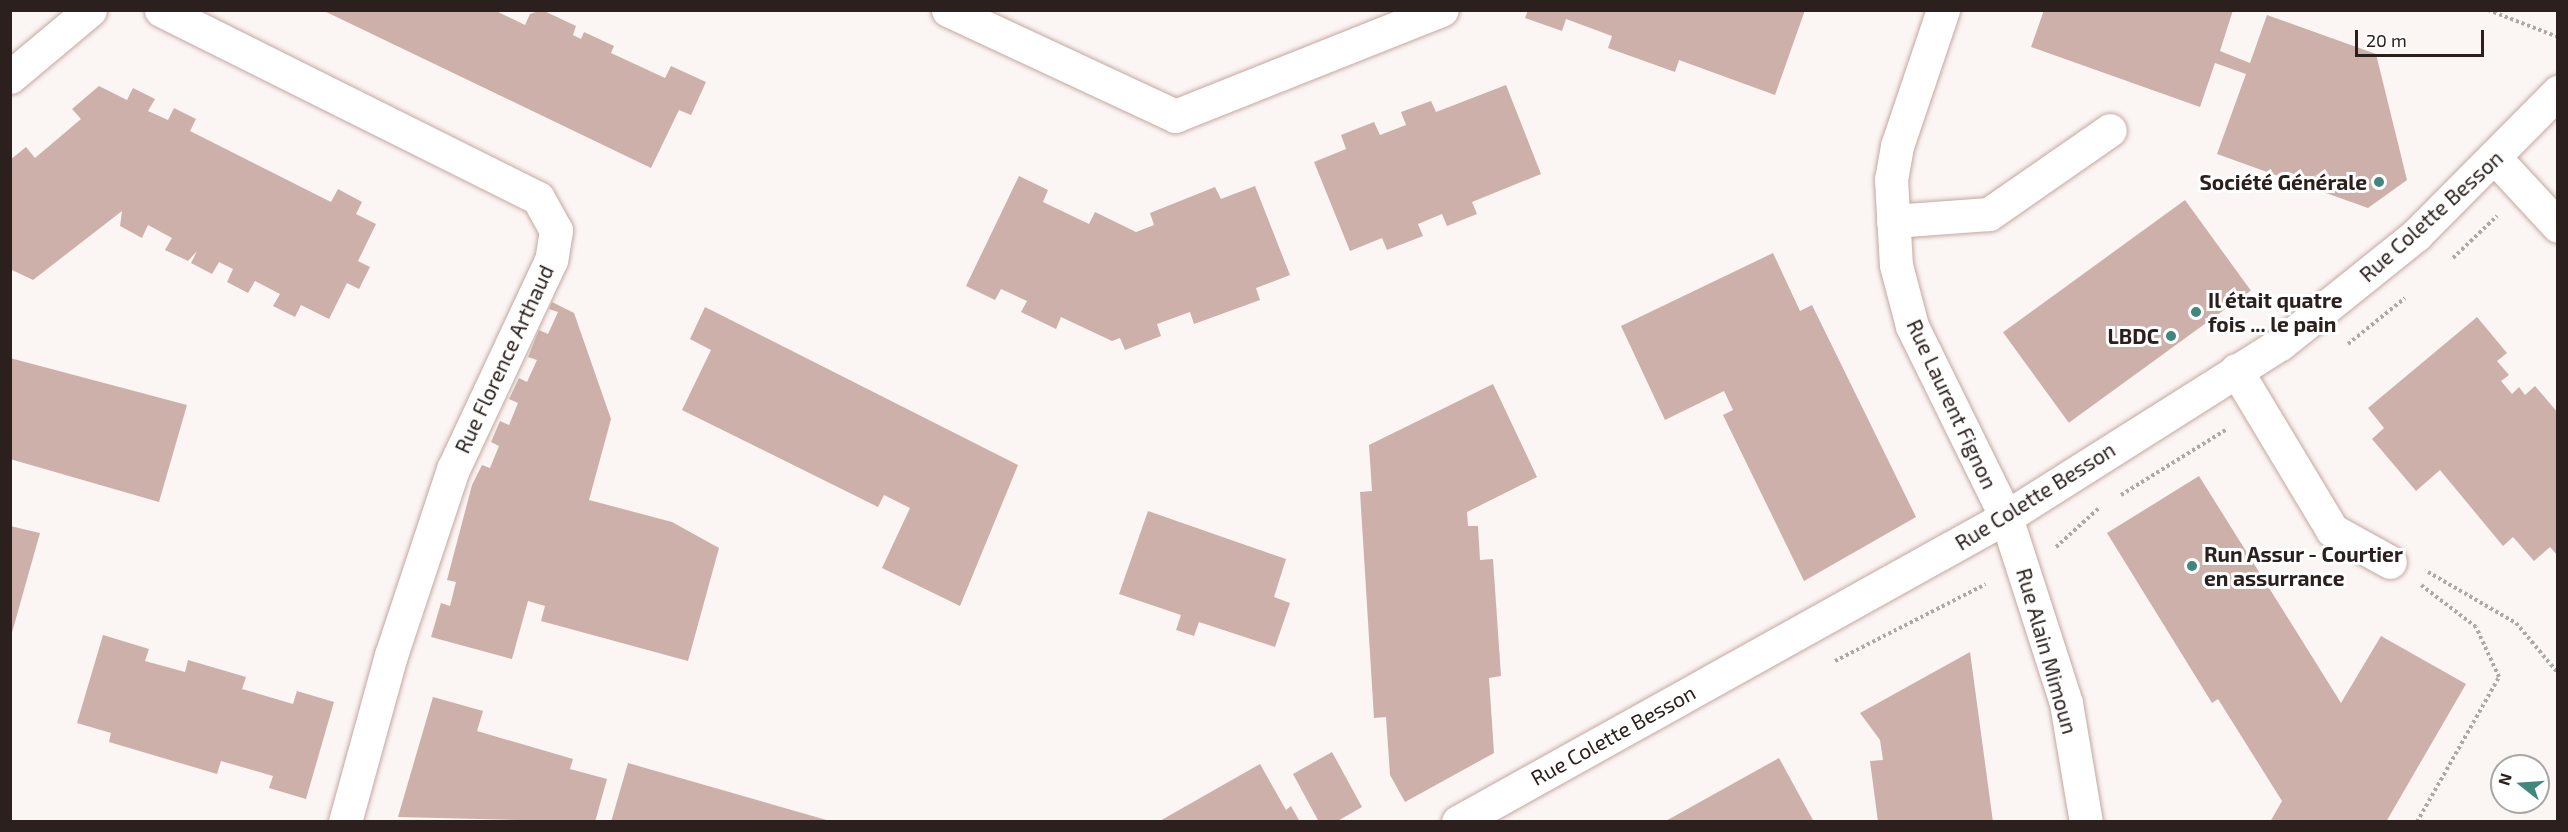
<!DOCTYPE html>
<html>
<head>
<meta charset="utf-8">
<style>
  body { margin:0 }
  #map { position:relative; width:2568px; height:832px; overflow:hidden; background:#fbf5f3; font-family:"Exo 2",sans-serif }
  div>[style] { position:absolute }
  .building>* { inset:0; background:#cdb0aa; transform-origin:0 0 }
  .path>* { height:4px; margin-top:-2px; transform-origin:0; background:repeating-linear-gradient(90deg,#afa8a5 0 3px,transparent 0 6px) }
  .roads { filter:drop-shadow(0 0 2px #c4a7a1) drop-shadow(0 0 2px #c4a7a1) }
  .minor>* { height:33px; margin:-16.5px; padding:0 16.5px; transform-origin:16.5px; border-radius:16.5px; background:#fff }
  .dots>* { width:16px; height:16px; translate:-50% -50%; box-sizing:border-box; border:3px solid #fff; border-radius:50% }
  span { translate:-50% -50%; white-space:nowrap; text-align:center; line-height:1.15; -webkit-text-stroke:6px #fff; paint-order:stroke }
  .poi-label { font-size:21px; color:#2b201d; font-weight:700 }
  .right { translate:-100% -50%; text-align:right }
  .left { translate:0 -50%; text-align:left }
  .street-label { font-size:21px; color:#2b201d }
  .frame { position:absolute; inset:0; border:12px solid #2b201d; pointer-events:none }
  .north { position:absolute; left:2490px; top:754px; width:60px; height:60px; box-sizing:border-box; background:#fff; border:2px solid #aaa6a5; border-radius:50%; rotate:287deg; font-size:16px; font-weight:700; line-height:24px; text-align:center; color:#2b201d }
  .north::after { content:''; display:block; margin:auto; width:21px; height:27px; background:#42877d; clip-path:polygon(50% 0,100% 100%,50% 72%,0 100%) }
  .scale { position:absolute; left:2355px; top:30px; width:129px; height:27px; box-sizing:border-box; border:3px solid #2b201d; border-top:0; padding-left:8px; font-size:18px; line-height:21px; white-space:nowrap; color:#2b201d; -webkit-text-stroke:4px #fff; paint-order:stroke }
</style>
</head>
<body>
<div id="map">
  <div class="building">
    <div style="clip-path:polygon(322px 10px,494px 10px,525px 25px,530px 14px,542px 10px,576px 26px,573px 35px,581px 39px,584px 32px,614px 46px,611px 53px,665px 78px,671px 66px,706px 82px,691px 115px,679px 110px,651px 168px)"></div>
    <div style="clip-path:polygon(1528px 10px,1805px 10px,1775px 95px,1679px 60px,1675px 72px,1608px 48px,1612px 36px,1566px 19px,1562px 31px,1525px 18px)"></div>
    <div style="clip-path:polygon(2044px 10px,2233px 10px,2220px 51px,2250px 63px,2267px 15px,2376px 54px,2407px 180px,2368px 208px,2217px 154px,2246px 74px,2215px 63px,2200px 107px,2031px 47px)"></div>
    <div style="clip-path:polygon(1506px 85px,1541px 174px,1472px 202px,1477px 214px,1447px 226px,1442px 214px,1418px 224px,1423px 236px,1387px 250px,1382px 238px,1350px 251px,1314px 162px,1346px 149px,1341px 135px,1374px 122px,1380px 135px,1406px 125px,1401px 112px,1431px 101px,1436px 112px)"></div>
    <div style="clip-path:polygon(99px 86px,127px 100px,133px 88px,155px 99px,148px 111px,168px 120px,174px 108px,196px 119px,190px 131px,331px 202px,338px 189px,362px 202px,356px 214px,376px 224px,358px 261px,370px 267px,359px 289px,347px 283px,329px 319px,301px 305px,295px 317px,273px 306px,280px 294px,255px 281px,248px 293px,227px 282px,233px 269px,219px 262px,212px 274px,191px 263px,197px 251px,188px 261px,165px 250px,172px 238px,148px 225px,142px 238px,120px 226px,122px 211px,33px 280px,10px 269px,10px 160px,26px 147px,35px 158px,81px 119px,72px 109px)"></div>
    <div style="clip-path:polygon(1019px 176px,1048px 190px,1043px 202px,1089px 224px,1095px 212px,1136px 232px,1154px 225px,1150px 213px,1215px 187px,1221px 199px,1255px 186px,1290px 275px,1256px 288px,1260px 300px,1194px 324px,1190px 312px,1157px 324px,1161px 336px,1125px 350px,1120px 338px,1112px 341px,1061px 317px,1056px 329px,1021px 312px,1027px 301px,1001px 289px,995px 300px,966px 286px)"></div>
    <div style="left:2185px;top:200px;width:112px;height:225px;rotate:54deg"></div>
    <div style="clip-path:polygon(1773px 253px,1800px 311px,1812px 305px,1916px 517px,1804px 581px,1723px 415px,1733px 410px,1724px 391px,1665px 420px,1621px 326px)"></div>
    <div style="clip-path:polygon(552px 302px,574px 313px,611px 419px,589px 500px,672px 522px,719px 548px,688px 661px,541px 621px,545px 606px,528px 601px,512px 659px,431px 637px,441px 603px,450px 606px,456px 582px,447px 580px,472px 485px,482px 465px,490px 468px,499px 446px,491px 442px,500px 421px,509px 425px,518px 403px,509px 399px,519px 378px,527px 382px,537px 360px,528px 357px,539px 330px,548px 334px,558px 312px,549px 309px)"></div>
    <div style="clip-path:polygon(705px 307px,1018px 465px,960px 606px,882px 568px,910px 508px,884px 495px,878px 507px,682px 410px,711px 350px,690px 339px)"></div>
    <div style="clip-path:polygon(2477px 317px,2507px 353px,2497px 361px,2509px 375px,2501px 381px,2512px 394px,2519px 387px,2525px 395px,2535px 386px,2558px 413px,2558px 556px,2550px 547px,2534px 561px,2513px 537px,2503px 546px,2440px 470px,2416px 491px,2372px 439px,2384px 428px,2368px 408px)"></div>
    <div style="clip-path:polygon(10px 358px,187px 405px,159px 502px,10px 459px)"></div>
    <div style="clip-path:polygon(1493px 384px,1537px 477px,1467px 512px,1468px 526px,1478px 526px,1480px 560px,1493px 559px,1501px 676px,1489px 678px,1494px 753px,1405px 802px,1390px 775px,1386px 717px,1374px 718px,1360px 492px,1372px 491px,1369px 445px)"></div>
    <div style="clip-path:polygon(2199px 476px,2341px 703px,2381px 636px,2466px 684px,2386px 822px,2270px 822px,2282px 801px,2218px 699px,2212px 703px,2107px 533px)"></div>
    <div style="clip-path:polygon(1148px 511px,1286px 559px,1274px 597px,1290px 603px,1275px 647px,1199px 622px,1194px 636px,1176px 630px,1181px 615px,1119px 594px)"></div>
    <div style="clip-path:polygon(10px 526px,40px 533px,11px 636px,10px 636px)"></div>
    <div style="clip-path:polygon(103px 635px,149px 649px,145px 661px,185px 672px,188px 660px,246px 677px,242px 689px,293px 704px,297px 691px,334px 702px,306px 799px,269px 788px,273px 776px,221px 761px,217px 774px,109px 742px,111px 733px,77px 723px)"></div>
    <div style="clip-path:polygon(1970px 652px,1993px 822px,1878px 822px,1870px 761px,1883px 760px,1880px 740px,1860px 713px)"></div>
    <div style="clip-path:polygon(433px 697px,483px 711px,477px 731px,573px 759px,570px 769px,607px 779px,595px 822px,398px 817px)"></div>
    <div style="clip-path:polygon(1332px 752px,1362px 807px,1336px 822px,1319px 822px,1293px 774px)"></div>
    <div style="clip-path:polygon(1779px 758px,1814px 822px,1664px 822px)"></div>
    <div style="clip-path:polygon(628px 763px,830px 821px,830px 822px,611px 822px)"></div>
    <div style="clip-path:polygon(1260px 764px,1286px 810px,1291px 806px,1300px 822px,1158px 822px)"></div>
  </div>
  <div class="path">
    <div style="left:2488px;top:10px;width:75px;rotate:21.1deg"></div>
    <div style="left:2453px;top:258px;width:61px;rotate:-43.7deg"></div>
    <div style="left:2348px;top:344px;width:73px;rotate:-38.9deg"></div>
    <div style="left:2121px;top:495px;width:125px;rotate:-31.9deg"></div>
    <div style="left:2056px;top:547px;width:58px;rotate:-42.2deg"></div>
    <div style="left:2428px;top:572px;width:102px;rotate:30.1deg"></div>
    <div style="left:2516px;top:623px;width:65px;rotate:50deg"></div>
    <div style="left:1835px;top:661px;width:169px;rotate:-27deg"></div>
    <div style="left:2417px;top:822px;width:167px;rotate:-60.5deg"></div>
    <div style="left:2499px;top:677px;width:55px;rotate:-114.7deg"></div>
    <div style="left:2476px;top:627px;width:69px;rotate:-142.6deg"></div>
  </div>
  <div class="roads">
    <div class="minor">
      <div style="left:161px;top:10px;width:421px;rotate:26.5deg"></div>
      <div style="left:538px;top:198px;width:37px;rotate:61deg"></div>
      <div style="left:556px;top:230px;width:30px;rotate:99deg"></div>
      <div style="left:551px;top:260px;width:231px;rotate:115.1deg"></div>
      <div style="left:453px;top:469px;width:196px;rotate:108.4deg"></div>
      <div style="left:391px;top:655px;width:173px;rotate:105.4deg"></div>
      <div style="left:948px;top:10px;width:251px;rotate:25deg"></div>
      <div style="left:1175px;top:116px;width:287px;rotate:-21.7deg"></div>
      <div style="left:1943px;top:10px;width:144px;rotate:108.7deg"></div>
      <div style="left:1897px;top:146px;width:34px;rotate:100deg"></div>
      <div style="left:1891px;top:179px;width:86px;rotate:86.7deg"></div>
      <div style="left:1896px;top:265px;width:63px;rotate:75.3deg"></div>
      <div style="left:1912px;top:326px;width:213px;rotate:63.8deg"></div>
      <div style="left:2006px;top:517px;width:195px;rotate:72.1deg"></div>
      <div style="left:2066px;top:703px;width:121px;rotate:80.5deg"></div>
      <div style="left:10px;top:77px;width:104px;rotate:-39.9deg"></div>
      <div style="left:2496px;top:159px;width:91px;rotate:47.2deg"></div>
      <div style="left:1893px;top:221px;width:96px;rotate:-4.2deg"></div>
      <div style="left:1989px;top:214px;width:147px;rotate:-34.8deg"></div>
      <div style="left:2236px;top:370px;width:187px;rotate:59deg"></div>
      <div style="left:2332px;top:530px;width:66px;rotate:28.9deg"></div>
      <div style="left:1458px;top:822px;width:627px;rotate:-29.1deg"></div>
      <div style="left:2006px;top:517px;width:324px;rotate:-32.3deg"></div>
      <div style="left:2280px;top:344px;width:174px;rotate:-38.7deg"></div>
      <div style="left:2416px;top:235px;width:202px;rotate:-45.2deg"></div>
    </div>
  </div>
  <div class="dots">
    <div style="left:2379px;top:182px;background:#42877d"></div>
    <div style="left:2196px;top:312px;background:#42877d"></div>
    <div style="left:2171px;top:336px;background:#42877d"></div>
    <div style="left:2192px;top:566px;background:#42877d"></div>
  </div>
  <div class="poi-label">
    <span class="right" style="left:2367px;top:182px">Société Générale</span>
    <span class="left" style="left:2208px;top:312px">Il était quatre<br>fois ... le pain</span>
    <span class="right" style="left:2159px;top:336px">LBDC</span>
    <span class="left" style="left:2204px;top:566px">Run Assur - Courtier<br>en assurrance</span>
  </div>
  <div class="street-label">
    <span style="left:2431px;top:216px;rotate:-42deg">Rue Colette Besson</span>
    <span style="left:504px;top:359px;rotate:-65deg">Rue Florence Arthaud</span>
    <span style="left:1952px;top:404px;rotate:65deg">Rue Laurent Fignon</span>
    <span style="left:2035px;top:496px;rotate:-32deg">Rue Colette Besson</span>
    <span style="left:2047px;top:651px;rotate:74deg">Rue Alain Mimoun</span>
    <span style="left:1613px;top:735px;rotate:-29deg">Rue Colette Besson</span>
  </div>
  <div class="frame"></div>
  <div class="north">N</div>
  <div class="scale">20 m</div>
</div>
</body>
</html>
